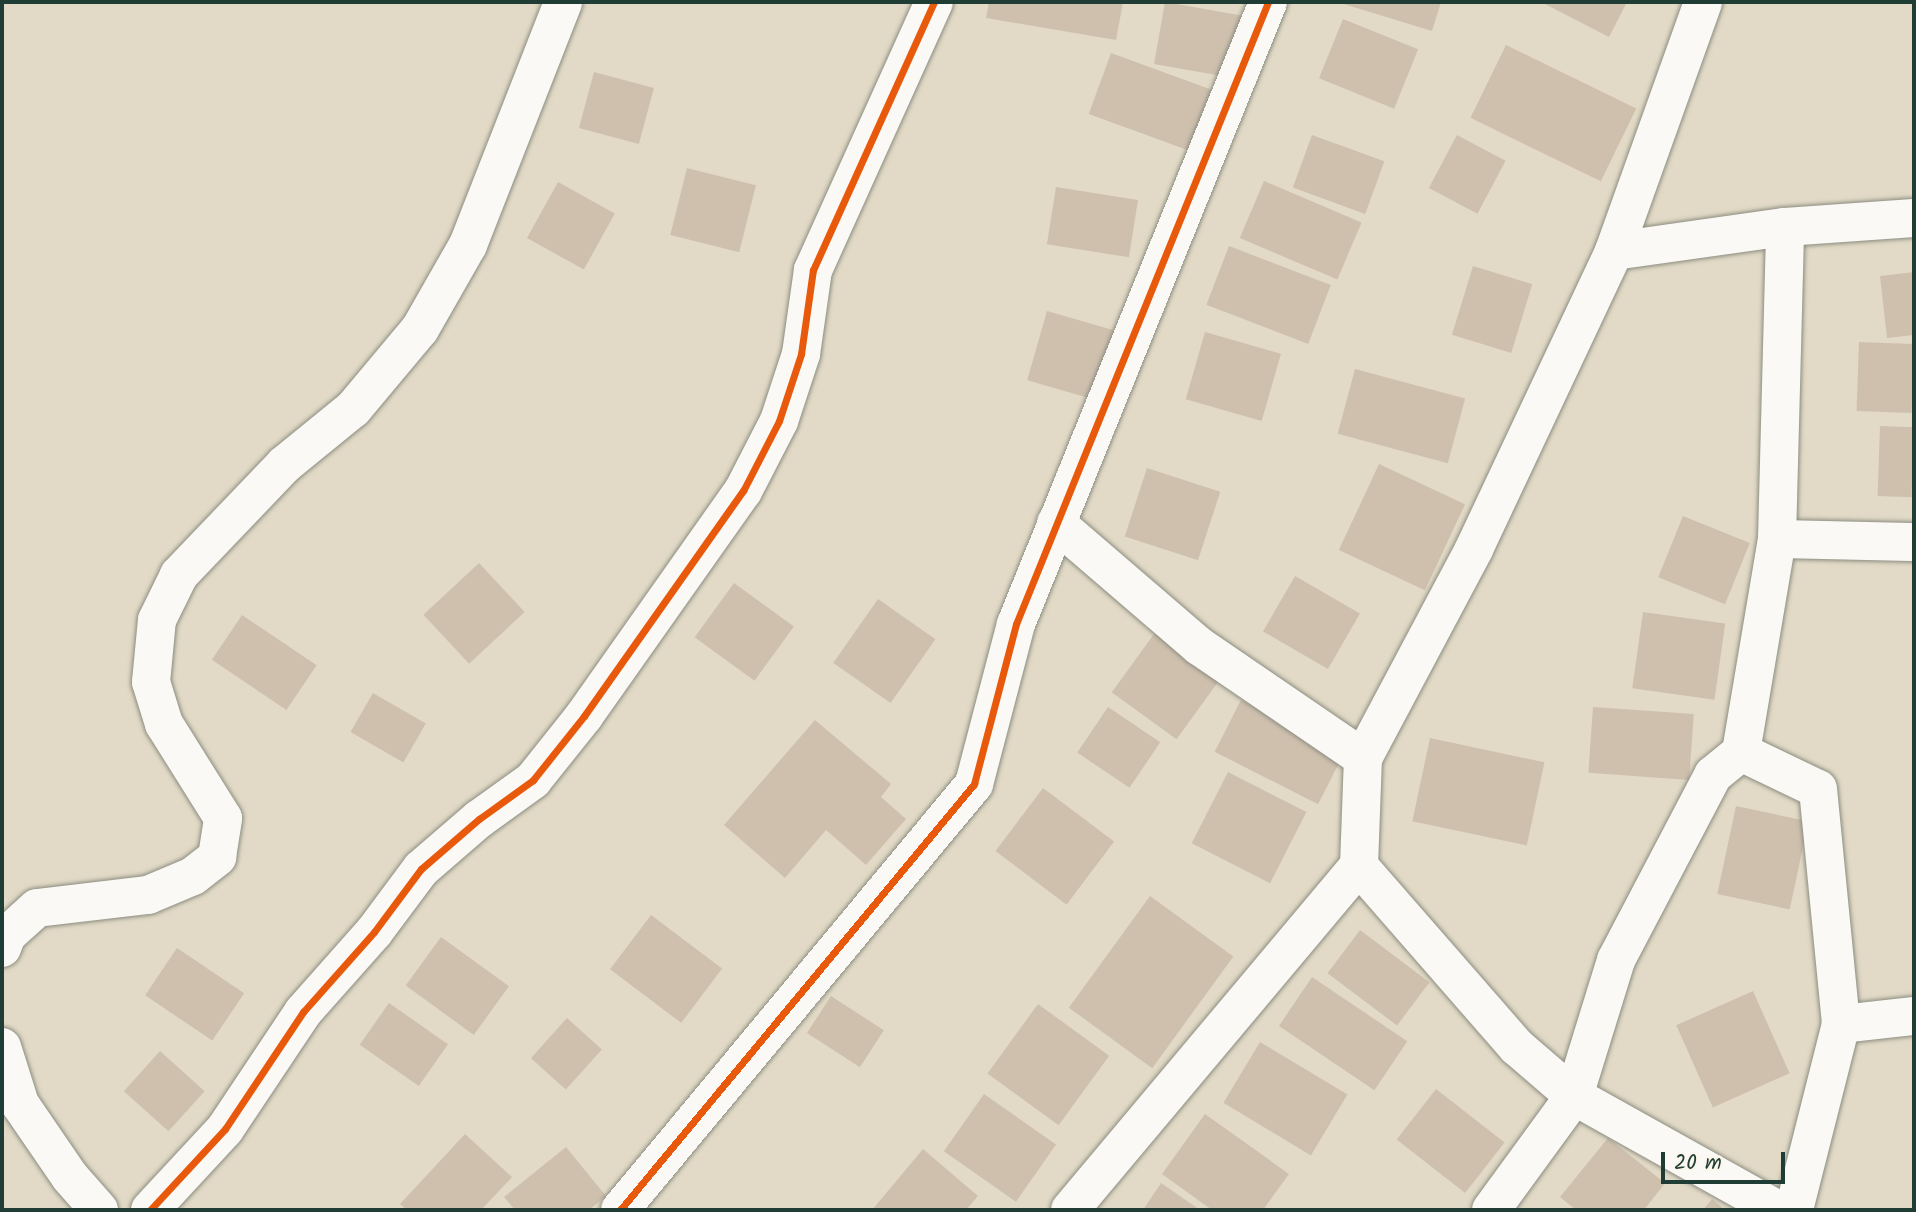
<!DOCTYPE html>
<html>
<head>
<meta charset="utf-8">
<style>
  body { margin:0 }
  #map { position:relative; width:1916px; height:1212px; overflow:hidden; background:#e2dac6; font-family:Kalam,sans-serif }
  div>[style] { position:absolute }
  .building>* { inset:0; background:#cfc0ae; transform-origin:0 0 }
  .roads { filter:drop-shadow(0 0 2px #8c8d81) drop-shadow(0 0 2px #8c8d81) }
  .minor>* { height:38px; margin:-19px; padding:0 19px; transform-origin:19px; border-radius:19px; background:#fbf9f6 }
  .cycleway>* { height:7px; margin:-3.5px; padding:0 3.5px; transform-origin:3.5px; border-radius:3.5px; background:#e8590c }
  span { translate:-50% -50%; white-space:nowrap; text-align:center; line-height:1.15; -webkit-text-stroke:7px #fbf7ec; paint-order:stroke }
  .frame { position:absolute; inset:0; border:4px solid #1f3d34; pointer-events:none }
  .scale { position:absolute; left:1661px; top:1152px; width:124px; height:32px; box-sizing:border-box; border:4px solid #1f3d34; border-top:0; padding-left:9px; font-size:21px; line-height:24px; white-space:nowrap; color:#1f3d34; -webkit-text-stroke:5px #fbf7ec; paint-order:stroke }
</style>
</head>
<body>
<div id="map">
  <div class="building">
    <div style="clip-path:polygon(989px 2px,1123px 2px,1116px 40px,986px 18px)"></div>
    <div style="left:1165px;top:2px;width:79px;height:63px;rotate:10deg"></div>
    <div style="clip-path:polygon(1337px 2px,1441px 2px,1432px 31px)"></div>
    <div style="clip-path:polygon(1541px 2px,1627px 2px,1609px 37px)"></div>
    <div style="left:1343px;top:19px;width:81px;height:64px;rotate:22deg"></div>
    <div style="left:1506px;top:45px;width:145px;height:81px;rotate:26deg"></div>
    <div style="left:1111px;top:53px;width:116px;height:65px;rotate:20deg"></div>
    <div style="left:594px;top:72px;width:62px;height:58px;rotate:15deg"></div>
    <div style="left:1312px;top:135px;width:77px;height:56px;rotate:20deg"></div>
    <div style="left:1457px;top:135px;width:55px;height:60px;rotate:28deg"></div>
    <div style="left:687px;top:168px;width:71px;height:69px;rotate:14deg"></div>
    <div style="left:1264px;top:181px;width:106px;height:62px;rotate:23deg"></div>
    <div style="left:558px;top:182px;width:65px;height:64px;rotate:29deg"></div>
    <div style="left:1056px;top:187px;width:83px;height:58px;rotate:9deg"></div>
    <div style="left:1229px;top:246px;width:109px;height:63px;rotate:21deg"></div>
    <div style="left:1473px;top:266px;width:62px;height:72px;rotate:17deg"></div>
    <div style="clip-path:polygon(1914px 272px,1914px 335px,1887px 338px,1880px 276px)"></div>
    <div style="left:1047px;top:311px;width:76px;height:72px;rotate:16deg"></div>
    <div style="left:1205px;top:332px;width:79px;height:70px;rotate:16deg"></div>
    <div style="left:1859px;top:342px;width:55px;height:69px;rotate:2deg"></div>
    <div style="left:1355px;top:369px;width:114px;height:67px;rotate:15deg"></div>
    <div style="left:1880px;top:426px;width:34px;height:70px;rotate:2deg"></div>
    <div style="left:1379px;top:464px;width:95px;height:95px;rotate:25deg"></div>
    <div style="left:1147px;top:468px;width:77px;height:72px;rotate:18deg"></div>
    <div style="left:1683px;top:516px;width:72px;height:66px;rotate:22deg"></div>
    <div style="left:479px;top:563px;width:67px;height:76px;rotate:47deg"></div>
    <div style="left:1295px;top:576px;width:75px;height:64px;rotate:30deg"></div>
    <div style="left:734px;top:583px;width:74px;height:67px;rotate:36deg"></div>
    <div style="left:878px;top:599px;width:70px;height:78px;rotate:35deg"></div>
    <div style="left:1643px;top:612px;width:83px;height:77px;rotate:8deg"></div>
    <div style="left:242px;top:615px;width:90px;height:54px;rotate:34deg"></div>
    <div style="left:1157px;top:630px;width:80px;height:77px;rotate:36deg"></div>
    <div style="left:373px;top:693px;width:61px;height:45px;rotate:30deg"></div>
    <div style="left:1241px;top:700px;width:116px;height:58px;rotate:27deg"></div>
    <div style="left:1108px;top:707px;width:63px;height:55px;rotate:34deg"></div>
    <div style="left:1593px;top:707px;width:101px;height:66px;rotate:4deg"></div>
    <div style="clip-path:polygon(815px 720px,891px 784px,881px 797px,906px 819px,866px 865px,826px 830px,785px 878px,724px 825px)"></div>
    <div style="left:1430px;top:738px;width:117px;height:85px;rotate:12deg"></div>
    <div style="left:1228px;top:772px;width:88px;height:80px;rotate:27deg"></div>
    <div style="left:1043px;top:788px;width:89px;height:79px;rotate:37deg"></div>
    <div style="left:1736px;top:806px;width:74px;height:90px;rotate:12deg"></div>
    <div style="left:1150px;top:896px;width:103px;height:138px;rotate:36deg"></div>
    <div style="left:651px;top:915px;width:89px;height:68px;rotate:37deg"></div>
    <div style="left:1360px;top:930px;width:87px;height:54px;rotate:37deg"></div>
    <div style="left:441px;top:937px;width:84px;height:60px;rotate:36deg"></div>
    <div style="left:177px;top:948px;width:81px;height:57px;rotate:34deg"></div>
    <div style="left:1312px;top:977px;width:115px;height:59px;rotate:34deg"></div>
    <div style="left:1753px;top:991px;width:90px;height:84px;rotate:66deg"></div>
    <div style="left:831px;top:996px;width:63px;height:44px;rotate:33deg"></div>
    <div style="left:389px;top:1003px;width:72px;height:51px;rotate:35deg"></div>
    <div style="left:1038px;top:1004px;width:88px;height:86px;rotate:36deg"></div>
    <div style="left:567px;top:1018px;width:47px;height:54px;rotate:42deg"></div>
    <div style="left:1260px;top:1042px;width:102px;height:71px;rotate:31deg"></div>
    <div style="left:160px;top:1051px;width:60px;height:54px;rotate:42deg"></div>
    <div style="left:1436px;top:1089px;width:87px;height:64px;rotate:38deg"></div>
    <div style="left:984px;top:1094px;width:88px;height:70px;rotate:35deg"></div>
    <div style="clip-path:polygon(1205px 1114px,1289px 1174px,1263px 1210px,1212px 1210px,1162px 1174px)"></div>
    <div style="clip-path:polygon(465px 1134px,512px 1177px,481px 1210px,407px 1210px,400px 1204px)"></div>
    <div style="clip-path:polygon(1608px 1138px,1665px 1183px,1644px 1210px,1576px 1210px,1560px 1197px)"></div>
    <div style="clip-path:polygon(566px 1147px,606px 1196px,589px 1210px,515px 1210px,504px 1197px)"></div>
    <div style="clip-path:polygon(923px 1149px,978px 1196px,966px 1210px,872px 1210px)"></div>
    <div style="clip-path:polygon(1161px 1183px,1200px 1210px,1143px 1210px)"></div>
    <div style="clip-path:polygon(1712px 1199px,1725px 1210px,1703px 1210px)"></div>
  </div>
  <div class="roads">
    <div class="minor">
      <div style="left:1614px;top:251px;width:173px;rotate:-8deg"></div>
      <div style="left:1785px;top:227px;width:129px;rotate:-4deg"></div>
      <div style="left:1056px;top:523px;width:189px;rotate:40.7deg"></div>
      <div style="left:1199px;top:646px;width:199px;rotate:34.3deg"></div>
      <div style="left:1777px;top:539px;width:137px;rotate:1.3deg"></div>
      <div style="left:1741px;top:752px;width:85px;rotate:25.7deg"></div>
      <div style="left:1818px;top:789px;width:236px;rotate:84.4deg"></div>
      <div style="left:1841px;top:1024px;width:192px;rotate:104.2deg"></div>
      <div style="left:1359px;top:866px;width:240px;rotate:48.9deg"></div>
      <div style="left:1517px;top:1047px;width:75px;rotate:40.7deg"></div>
      <div style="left:1574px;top:1096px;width:234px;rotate:29.2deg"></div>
      <div style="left:2px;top:948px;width:14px;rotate:-69deg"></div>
      <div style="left:7px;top:935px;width:40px;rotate:-42deg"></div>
      <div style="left:37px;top:908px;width:112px;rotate:-6.7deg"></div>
      <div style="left:148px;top:895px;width:49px;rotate:-22.9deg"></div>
      <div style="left:193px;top:876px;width:31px;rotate:-38deg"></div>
      <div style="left:217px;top:857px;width:39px;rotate:-81deg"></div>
      <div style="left:223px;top:818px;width:111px;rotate:-122.1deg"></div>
      <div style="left:164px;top:724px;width:44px;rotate:-107.2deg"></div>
      <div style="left:151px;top:682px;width:62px;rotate:-84.5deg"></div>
      <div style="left:157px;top:620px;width:50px;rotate:-63.9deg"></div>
      <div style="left:179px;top:575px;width:152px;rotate:-46.3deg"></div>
      <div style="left:284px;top:465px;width:89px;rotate:-39.1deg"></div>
      <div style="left:353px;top:409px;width:104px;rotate:-50.1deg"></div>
      <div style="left:420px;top:329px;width:97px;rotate:-60.3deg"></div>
      <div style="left:468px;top:245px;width:261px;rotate:-68.6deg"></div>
      <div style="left:1841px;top:1024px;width:73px;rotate:-6.3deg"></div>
      <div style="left:2px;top:1047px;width:60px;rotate:72.5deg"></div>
      <div style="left:20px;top:1104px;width:88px;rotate:55.6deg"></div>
      <div style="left:70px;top:1177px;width:44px;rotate:48.7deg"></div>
      <div style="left:150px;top:1210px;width:110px;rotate:-47.2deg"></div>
      <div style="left:225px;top:1129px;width:141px;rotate:-56.3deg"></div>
      <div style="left:303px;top:1012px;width:107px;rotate:-48.4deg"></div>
      <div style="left:374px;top:932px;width:79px;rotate:-53.3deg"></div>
      <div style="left:421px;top:869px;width:77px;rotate:-40.8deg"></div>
      <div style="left:479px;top:819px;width:67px;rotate:-35.8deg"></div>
      <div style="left:533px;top:780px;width:82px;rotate:-51.4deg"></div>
      <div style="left:584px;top:716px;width:276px;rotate:-54.8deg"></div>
      <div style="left:743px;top:491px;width:79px;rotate:-62.8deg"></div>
      <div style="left:779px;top:421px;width:71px;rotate:-71.8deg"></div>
      <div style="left:801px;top:354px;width:85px;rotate:-81.9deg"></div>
      <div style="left:813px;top:270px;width:294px;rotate:-65.7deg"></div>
      <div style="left:620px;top:1210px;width:554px;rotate:-50.27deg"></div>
      <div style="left:974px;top:784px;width:165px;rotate:-75.3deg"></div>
      <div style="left:1016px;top:624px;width:671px;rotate:-67.94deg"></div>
      <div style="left:1070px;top:1210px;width:449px;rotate:-50deg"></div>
      <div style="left:1359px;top:866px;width:108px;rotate:-87.9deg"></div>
      <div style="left:1363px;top:758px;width:237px;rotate:-62deg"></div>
      <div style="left:1474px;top:549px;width:329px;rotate:-64.8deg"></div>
      <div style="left:1614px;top:251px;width:264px;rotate:-70.3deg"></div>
      <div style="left:1491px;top:1210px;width:141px;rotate:-53.9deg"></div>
      <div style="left:1574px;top:1096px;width:142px;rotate:-72.8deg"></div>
      <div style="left:1616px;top:960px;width:209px;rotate:-62.3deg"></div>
      <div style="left:1713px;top:775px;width:36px;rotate:-39deg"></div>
      <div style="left:1741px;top:752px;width:216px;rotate:-80.4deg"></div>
      <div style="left:1777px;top:539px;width:312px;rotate:-88.5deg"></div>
    </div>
  </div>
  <div class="cycleway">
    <div style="left:150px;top:1210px;width:110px;rotate:-47.2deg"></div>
    <div style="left:225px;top:1129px;width:141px;rotate:-56.3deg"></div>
    <div style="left:303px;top:1012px;width:107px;rotate:-48.4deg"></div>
    <div style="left:374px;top:932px;width:79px;rotate:-53.3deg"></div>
    <div style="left:421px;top:869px;width:77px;rotate:-40.8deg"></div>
    <div style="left:479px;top:819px;width:67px;rotate:-35.8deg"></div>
    <div style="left:533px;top:780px;width:82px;rotate:-51.4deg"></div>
    <div style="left:584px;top:716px;width:276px;rotate:-54.8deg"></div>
    <div style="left:743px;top:491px;width:79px;rotate:-62.8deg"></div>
    <div style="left:779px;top:421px;width:71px;rotate:-71.8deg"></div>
    <div style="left:801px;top:354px;width:85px;rotate:-81.9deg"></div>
    <div style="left:813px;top:270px;width:294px;rotate:-65.7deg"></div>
    <div style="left:620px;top:1210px;width:554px;rotate:-50.27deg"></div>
    <div style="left:974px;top:784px;width:165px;rotate:-75.3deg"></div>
    <div style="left:1016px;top:624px;width:671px;rotate:-67.94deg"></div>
  </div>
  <div class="frame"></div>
  <div class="scale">20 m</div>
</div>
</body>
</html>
